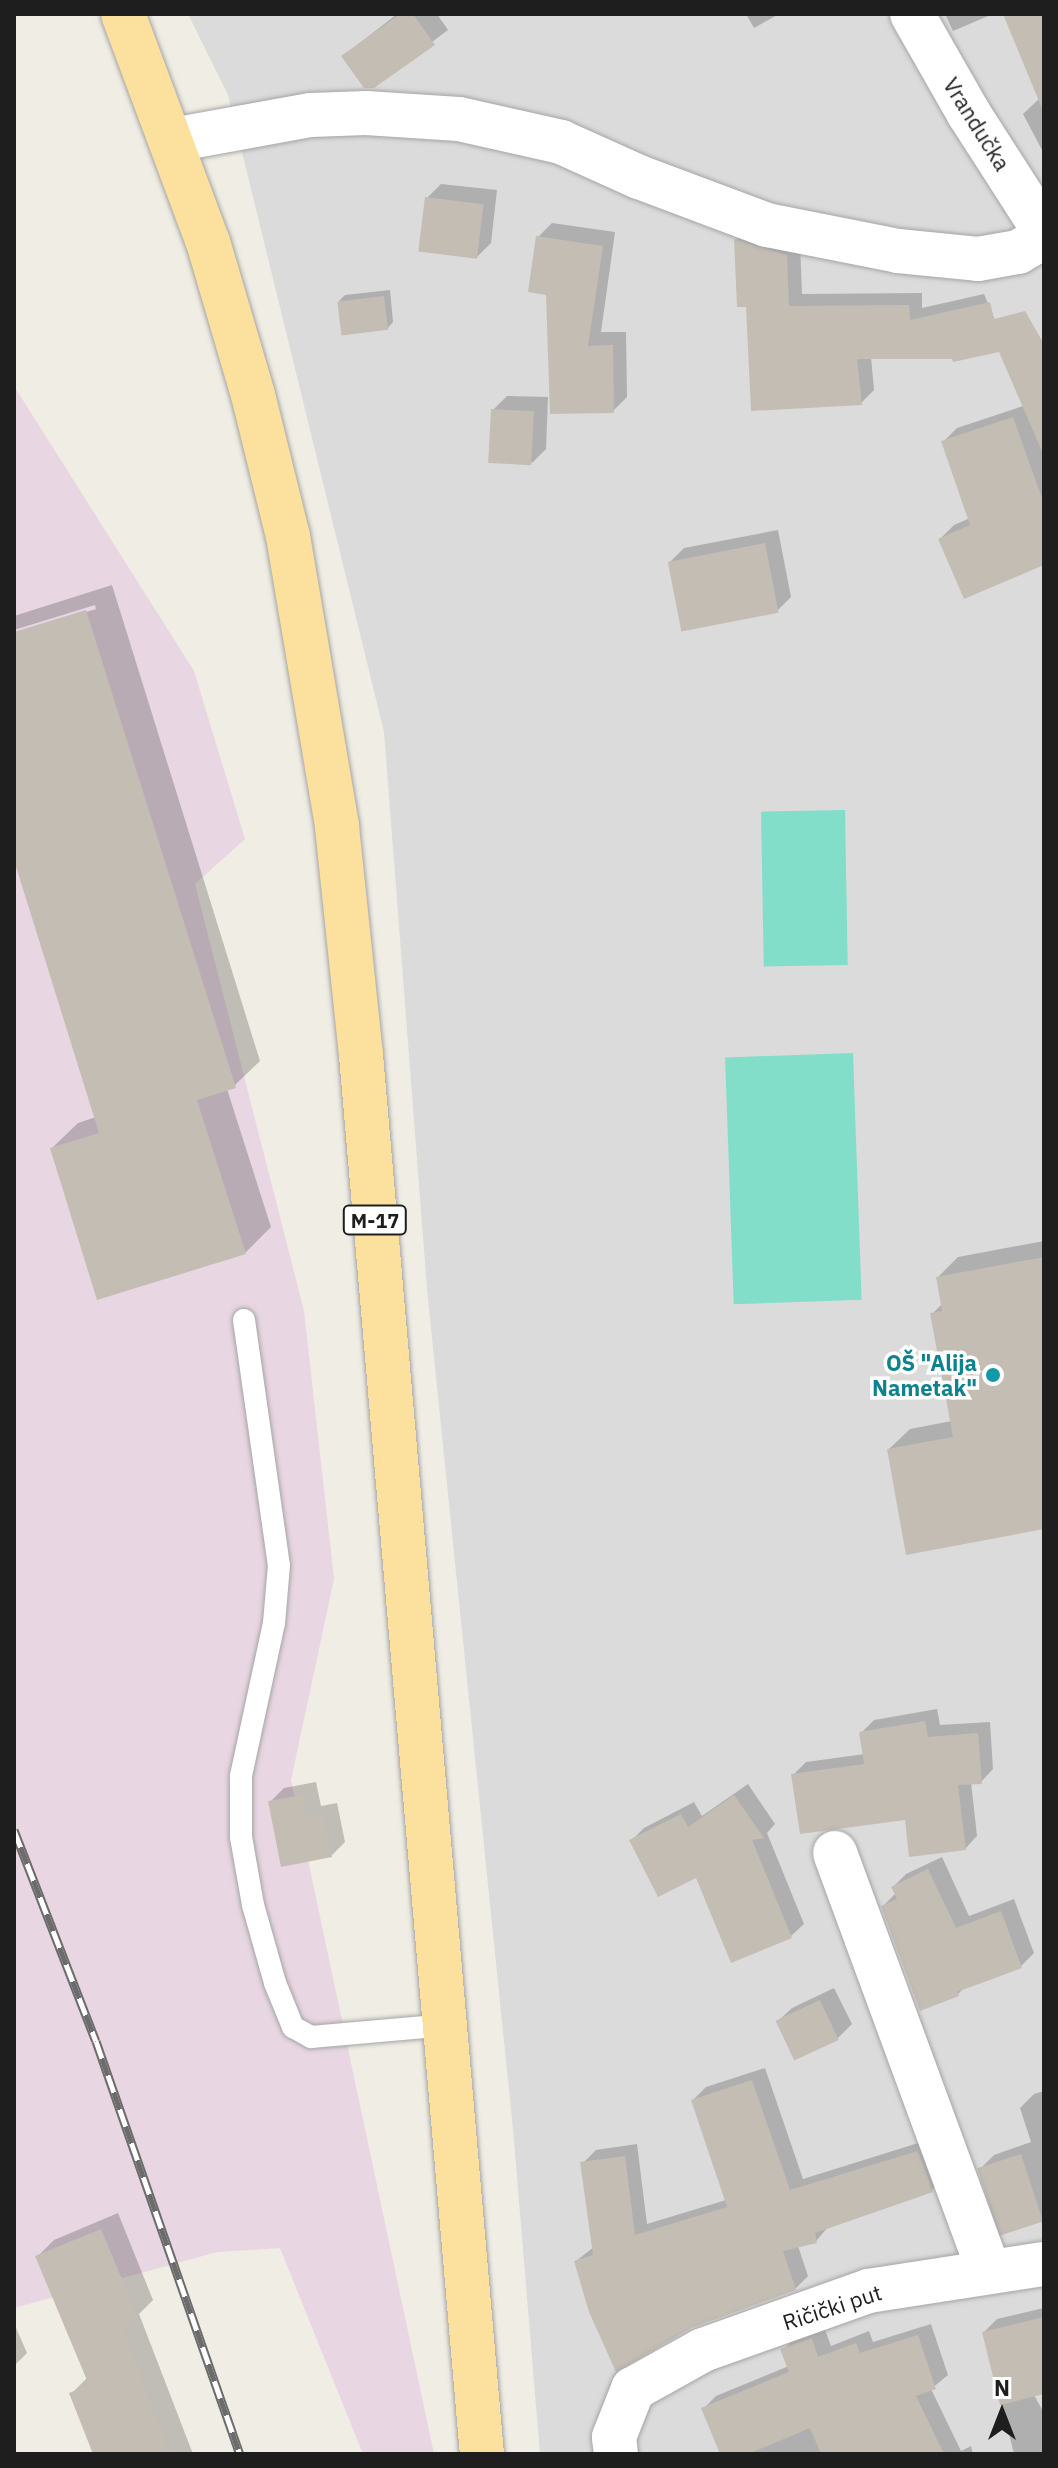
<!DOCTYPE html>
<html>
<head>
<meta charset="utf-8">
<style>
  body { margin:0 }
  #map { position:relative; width:1058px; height:2468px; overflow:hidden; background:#efede4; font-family:"IBM Plex Sans",sans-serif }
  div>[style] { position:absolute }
  .residential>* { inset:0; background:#dcdbdb }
  .industrial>* { inset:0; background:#e8d6e2 }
  .pitch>* { inset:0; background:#82dec9; transform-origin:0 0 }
  .shadow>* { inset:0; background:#0003 }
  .building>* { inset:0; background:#c4bdb4; transform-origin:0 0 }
  .roads { filter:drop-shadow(0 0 2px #a5a5a5) drop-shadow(0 0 2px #a5a5a5) }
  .lane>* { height:22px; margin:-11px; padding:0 11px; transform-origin:11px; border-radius:11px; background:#fff }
  .street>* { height:44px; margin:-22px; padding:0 22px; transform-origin:22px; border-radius:22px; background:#fff }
  .primary>* { height:44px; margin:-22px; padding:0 22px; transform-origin:22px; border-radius:22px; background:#fbe19d }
  .rail>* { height:9px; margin-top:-4.5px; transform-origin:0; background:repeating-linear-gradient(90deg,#fff 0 18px,#6c6c6c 0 36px); box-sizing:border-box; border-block:2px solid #6c6c6c }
  .dots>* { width:22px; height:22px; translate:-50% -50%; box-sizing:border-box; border:4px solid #fff; border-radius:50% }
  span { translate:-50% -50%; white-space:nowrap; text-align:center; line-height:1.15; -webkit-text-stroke:7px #fff; paint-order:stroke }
  .shield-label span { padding:2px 6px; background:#fff; border:2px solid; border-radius:6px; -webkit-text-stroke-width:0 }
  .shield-label { font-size:20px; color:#1e1e1e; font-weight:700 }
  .street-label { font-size:22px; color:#1e1e1e }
  .culture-label { font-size:22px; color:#0d838f; font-weight:700 }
  .right { translate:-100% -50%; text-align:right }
  .frame { position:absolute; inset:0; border:16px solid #1e1e1e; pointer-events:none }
  .north { position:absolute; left:962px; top:2372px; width:80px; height:80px; -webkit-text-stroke:6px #fff; paint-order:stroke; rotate:0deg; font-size:22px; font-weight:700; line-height:32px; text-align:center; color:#1e1e1e }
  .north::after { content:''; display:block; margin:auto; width:28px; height:36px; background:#1e1e1e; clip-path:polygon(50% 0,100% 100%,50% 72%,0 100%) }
</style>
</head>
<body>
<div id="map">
  <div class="residential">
    <div style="clip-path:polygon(188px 14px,1044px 14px,1044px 2454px,540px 2454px,513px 2129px,427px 1289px,384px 732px,228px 95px)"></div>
  </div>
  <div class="industrial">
    <div style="clip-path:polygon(14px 386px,194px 671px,245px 839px,195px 884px,304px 1311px,334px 1579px,291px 1780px,434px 2454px,363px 2454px,280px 2248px,217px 2252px,14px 2308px)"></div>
  </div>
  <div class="pitch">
    <div style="left:845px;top:810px;width:155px;height:84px;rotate:89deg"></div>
    <div style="left:853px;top:1053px;width:247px;height:128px;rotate:88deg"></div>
  </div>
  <div class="shadow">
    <div style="clip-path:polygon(397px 14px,437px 14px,448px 30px,373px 86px,343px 56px)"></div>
    <div style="clip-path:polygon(746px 14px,779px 14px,754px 28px)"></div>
    <div style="clip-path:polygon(945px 14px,993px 14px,953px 31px)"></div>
    <div style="clip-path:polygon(1005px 14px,1044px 14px,1042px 150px,1023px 114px,1040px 98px)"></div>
    <div style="clip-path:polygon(441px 184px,497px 190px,491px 243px,477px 257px,427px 198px)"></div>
    <div style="clip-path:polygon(552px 223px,615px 232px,601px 332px,626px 332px,627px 397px,613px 411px,538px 237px)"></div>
    <div style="clip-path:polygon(750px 227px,800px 241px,802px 294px,922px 293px,922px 308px,984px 294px,1003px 339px,954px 357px,871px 357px,874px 390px,861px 403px,748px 305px,736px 240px)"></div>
    <div style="clip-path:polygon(390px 290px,393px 322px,387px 329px,339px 301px,345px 295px)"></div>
    <div style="clip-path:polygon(507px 396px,548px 397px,546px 449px,532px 463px,493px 410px)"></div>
    <div style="clip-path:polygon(1032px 403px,1044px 431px,1044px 563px,940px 539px,954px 525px,970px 518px,943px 442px,957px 428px)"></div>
    <div style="clip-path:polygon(778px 530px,791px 597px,777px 611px,670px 562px,684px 548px)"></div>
    <div style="clip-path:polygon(112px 585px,260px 1061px,234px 1086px,227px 1089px,271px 1227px,245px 1253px,52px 1148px,78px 1123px,96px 1117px,14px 854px,14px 634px,96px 609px,95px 605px,14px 630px,14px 616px)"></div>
    <div style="clip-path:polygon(1044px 1241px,1044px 1527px,889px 1449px,910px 1429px,952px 1421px,932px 1314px,942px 1304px,938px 1277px,958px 1257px)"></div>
    <div style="clip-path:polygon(937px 1709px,940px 1725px,990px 1722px,993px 1769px,981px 1782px,971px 1782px,977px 1836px,965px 1849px,907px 1818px,793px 1775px,806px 1762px,865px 1754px,861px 1733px,874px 1720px)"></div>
    <div style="clip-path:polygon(316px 1782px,321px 1806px,337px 1803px,345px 1842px,331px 1856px,270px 1802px,284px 1788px)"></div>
    <div style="clip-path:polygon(748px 1784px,775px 1824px,767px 1833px,804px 1924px,791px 1936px,697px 1875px,632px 1840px,644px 1828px,694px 1802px,702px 1816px)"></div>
    <div style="clip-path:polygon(942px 1857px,969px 1916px,1014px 1899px,1034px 1953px,1021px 1966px,965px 1987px,958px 1994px,883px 1906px,896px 1893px,893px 1887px,906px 1874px)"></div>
    <div style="clip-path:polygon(834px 1988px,852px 2024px,838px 2038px,778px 2021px,792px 2008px)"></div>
    <div style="clip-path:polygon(765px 2068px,803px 2179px,931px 2139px,945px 2177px,932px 2190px,829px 2226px,816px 2241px,798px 2246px,808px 2276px,795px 2289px,576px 2261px,594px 2247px,583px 2163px,596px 2150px,637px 2144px,647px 2224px,726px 2200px,693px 2100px,706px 2087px)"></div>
    <div style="clip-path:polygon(1044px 2091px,1044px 2220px,1003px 2233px,980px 2169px,994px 2155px,1031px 2142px,1020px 2108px,1034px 2094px)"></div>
    <div style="clip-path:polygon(118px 2213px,153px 2300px,139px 2314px,193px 2454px,95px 2454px,72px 2393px,88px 2377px,38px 2256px,54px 2240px)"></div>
    <div style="clip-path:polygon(1044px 2308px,1044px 2392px,1034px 2395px,1044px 2413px,1044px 2454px,1014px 2454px,984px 2332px,997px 2319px)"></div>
    <div style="clip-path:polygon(14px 2323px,27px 2353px,14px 2366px)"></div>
    <div style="clip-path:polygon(931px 2324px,948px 2375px,931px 2389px,961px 2451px,971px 2446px,973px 2454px,722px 2454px,703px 2409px,716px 2396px,789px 2366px,783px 2350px,796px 2337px,824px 2327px,831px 2346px,869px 2331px,873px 2342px)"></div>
  </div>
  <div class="building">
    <div style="clip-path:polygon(400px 14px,413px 14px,435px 45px,374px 88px,364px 88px,341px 56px)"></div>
    <div style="clip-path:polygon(1003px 14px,1044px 14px,1044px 111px,1043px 111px)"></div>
    <div style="left:425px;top:197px;width:59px;height:55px;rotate:7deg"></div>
    <div style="clip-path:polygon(536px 236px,603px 246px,588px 346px,613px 345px,614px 413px,550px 414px,546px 295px,528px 292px)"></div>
    <div style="clip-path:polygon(734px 239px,787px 255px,789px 306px,909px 305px,910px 320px,990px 302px,994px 319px,1025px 311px,1044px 344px,1044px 456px,999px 352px,953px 362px,952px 359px,857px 359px,862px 405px,751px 411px,746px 307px,737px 307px)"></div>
    <div style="left:384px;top:296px;width:34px;height:47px;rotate:83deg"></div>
    <div style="left:491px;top:409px;width:43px;height:54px;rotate:3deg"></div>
    <div style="clip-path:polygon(1013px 417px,1044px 504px,1044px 565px,964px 599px,938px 539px,970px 525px,941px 441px)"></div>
    <div style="left:765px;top:543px;width:71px;height:99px;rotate:79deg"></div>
    <div style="clip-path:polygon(86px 610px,236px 1088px,197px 1100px,246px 1254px,97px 1300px,50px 1148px,99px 1133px,14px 860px,14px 632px)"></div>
    <div style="clip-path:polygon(1044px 1257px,1044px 1529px,906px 1555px,887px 1449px,953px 1437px,930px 1313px,942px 1311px,936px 1277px)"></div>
    <div style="clip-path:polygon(925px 1721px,928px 1737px,978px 1733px,982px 1784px,958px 1785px,966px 1850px,909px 1857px,905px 1820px,800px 1834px,791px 1774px,864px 1764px,859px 1732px)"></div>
    <div style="clip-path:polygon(303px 1795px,307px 1819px,324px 1816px,332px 1857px,281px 1867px,268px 1801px)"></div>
    <div style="clip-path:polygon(734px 1795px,764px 1838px,752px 1840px,792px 1938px,731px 1963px,696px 1878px,658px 1897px,629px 1840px,681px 1814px,688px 1827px)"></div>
    <div style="clip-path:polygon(928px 1869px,956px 1928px,1001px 1911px,1022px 1968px,957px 1992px,959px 1996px,920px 2011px,881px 1906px,897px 1899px,891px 1887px)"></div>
    <div style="left:820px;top:2000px;width:44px;height:49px;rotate:65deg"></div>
    <div style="clip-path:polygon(752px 2080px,790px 2190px,918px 2151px,933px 2192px,815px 2233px,817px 2243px,783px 2251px,796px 2290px,691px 2328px,616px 2372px,589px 2312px,574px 2261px,593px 2255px,580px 2162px,625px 2156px,635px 2235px,727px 2207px,691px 2100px)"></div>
    <div style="left:1021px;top:2154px;width:71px;height:46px;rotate:72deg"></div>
    <div style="clip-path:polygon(101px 2229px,138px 2318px,121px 2325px,170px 2454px,93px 2454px,69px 2393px,89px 2385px,35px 2256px)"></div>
    <div style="clip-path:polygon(1044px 2317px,1044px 2394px,1000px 2405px,982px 2332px)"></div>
    <div style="clip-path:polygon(918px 2335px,936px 2389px,916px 2396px,944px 2454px,821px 2454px,810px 2428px,748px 2454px,720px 2454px,701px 2408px,789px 2372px,780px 2349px,812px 2338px,818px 2357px,856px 2343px,860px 2353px)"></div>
  </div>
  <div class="roads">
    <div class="lane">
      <div style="left:244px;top:1320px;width:247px;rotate:81.9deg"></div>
      <div style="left:279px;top:1565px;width:58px;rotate:94.9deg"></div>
      <div style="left:274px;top:1623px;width:157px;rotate:102.2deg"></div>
      <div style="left:241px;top:1776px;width:61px;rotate:90deg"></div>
      <div style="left:241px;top:1837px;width:69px;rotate:80deg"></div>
      <div style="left:253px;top:1905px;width:81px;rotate:74.2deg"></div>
      <div style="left:275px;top:1983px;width:48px;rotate:67.8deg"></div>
      <div style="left:293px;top:2027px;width:21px;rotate:29deg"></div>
      <div style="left:311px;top:2037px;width:137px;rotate:-5deg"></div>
    </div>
    <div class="street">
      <div style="left:912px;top:14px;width:115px;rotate:60.3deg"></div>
      <div style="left:969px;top:114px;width:139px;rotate:57.3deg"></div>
      <div style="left:173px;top:140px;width:140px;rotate:-10.3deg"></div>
      <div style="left:311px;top:115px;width:55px;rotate:-2.1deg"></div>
      <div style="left:366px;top:113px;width:93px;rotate:3.7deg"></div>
      <div style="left:459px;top:119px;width:105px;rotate:12.7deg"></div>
      <div style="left:561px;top:142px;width:85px;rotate:24.2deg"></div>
      <div style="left:639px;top:177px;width:137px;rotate:20.6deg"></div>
      <div style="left:767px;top:225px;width:134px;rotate:11.2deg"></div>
      <div style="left:898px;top:251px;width:80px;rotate:5.7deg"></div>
      <div style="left:978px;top:259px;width:41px;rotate:-9.9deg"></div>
      <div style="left:1018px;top:252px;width:30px;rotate:-30deg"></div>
      <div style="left:835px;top:1853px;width:446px;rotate:69.8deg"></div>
      <div style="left:616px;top:2454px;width:17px;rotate:-97deg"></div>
      <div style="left:614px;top:2437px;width:52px;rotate:-68.4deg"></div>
      <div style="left:633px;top:2389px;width:80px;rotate:-29.1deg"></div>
      <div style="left:703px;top:2350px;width:176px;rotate:-19.6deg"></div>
      <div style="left:869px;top:2291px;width:177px;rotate:-8.8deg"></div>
    </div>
    <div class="primary">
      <div style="left:123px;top:14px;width:243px;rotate:69.6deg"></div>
      <div style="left:208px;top:242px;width:159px;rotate:73.6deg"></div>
      <div style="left:253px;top:395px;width:145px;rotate:76.1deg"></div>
      <div style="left:288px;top:536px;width:295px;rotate:80.4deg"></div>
      <div style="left:337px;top:827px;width:229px;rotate:84deg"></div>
      <div style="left:361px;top:1055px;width:1404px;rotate:85.06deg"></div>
    </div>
  </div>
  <div class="rail">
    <div style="left:14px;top:1830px;width:226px;rotate:68.8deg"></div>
    <div style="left:96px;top:2041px;width:437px;rotate:70.8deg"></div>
  </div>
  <div class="dots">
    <div style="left:993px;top:1375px;background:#0f9aa8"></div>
  </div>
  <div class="shield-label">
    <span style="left:375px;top:1220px">M-17</span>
  </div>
  <div class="street-label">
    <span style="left:977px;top:124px;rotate:58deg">Vrandučka</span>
    <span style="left:832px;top:2307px;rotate:-18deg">Ričički put</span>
  </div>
  <div class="culture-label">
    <span class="right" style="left:977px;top:1375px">OŠ "Alija<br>Nametak"</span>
  </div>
  <div class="frame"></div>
  <div class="north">N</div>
</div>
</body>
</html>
